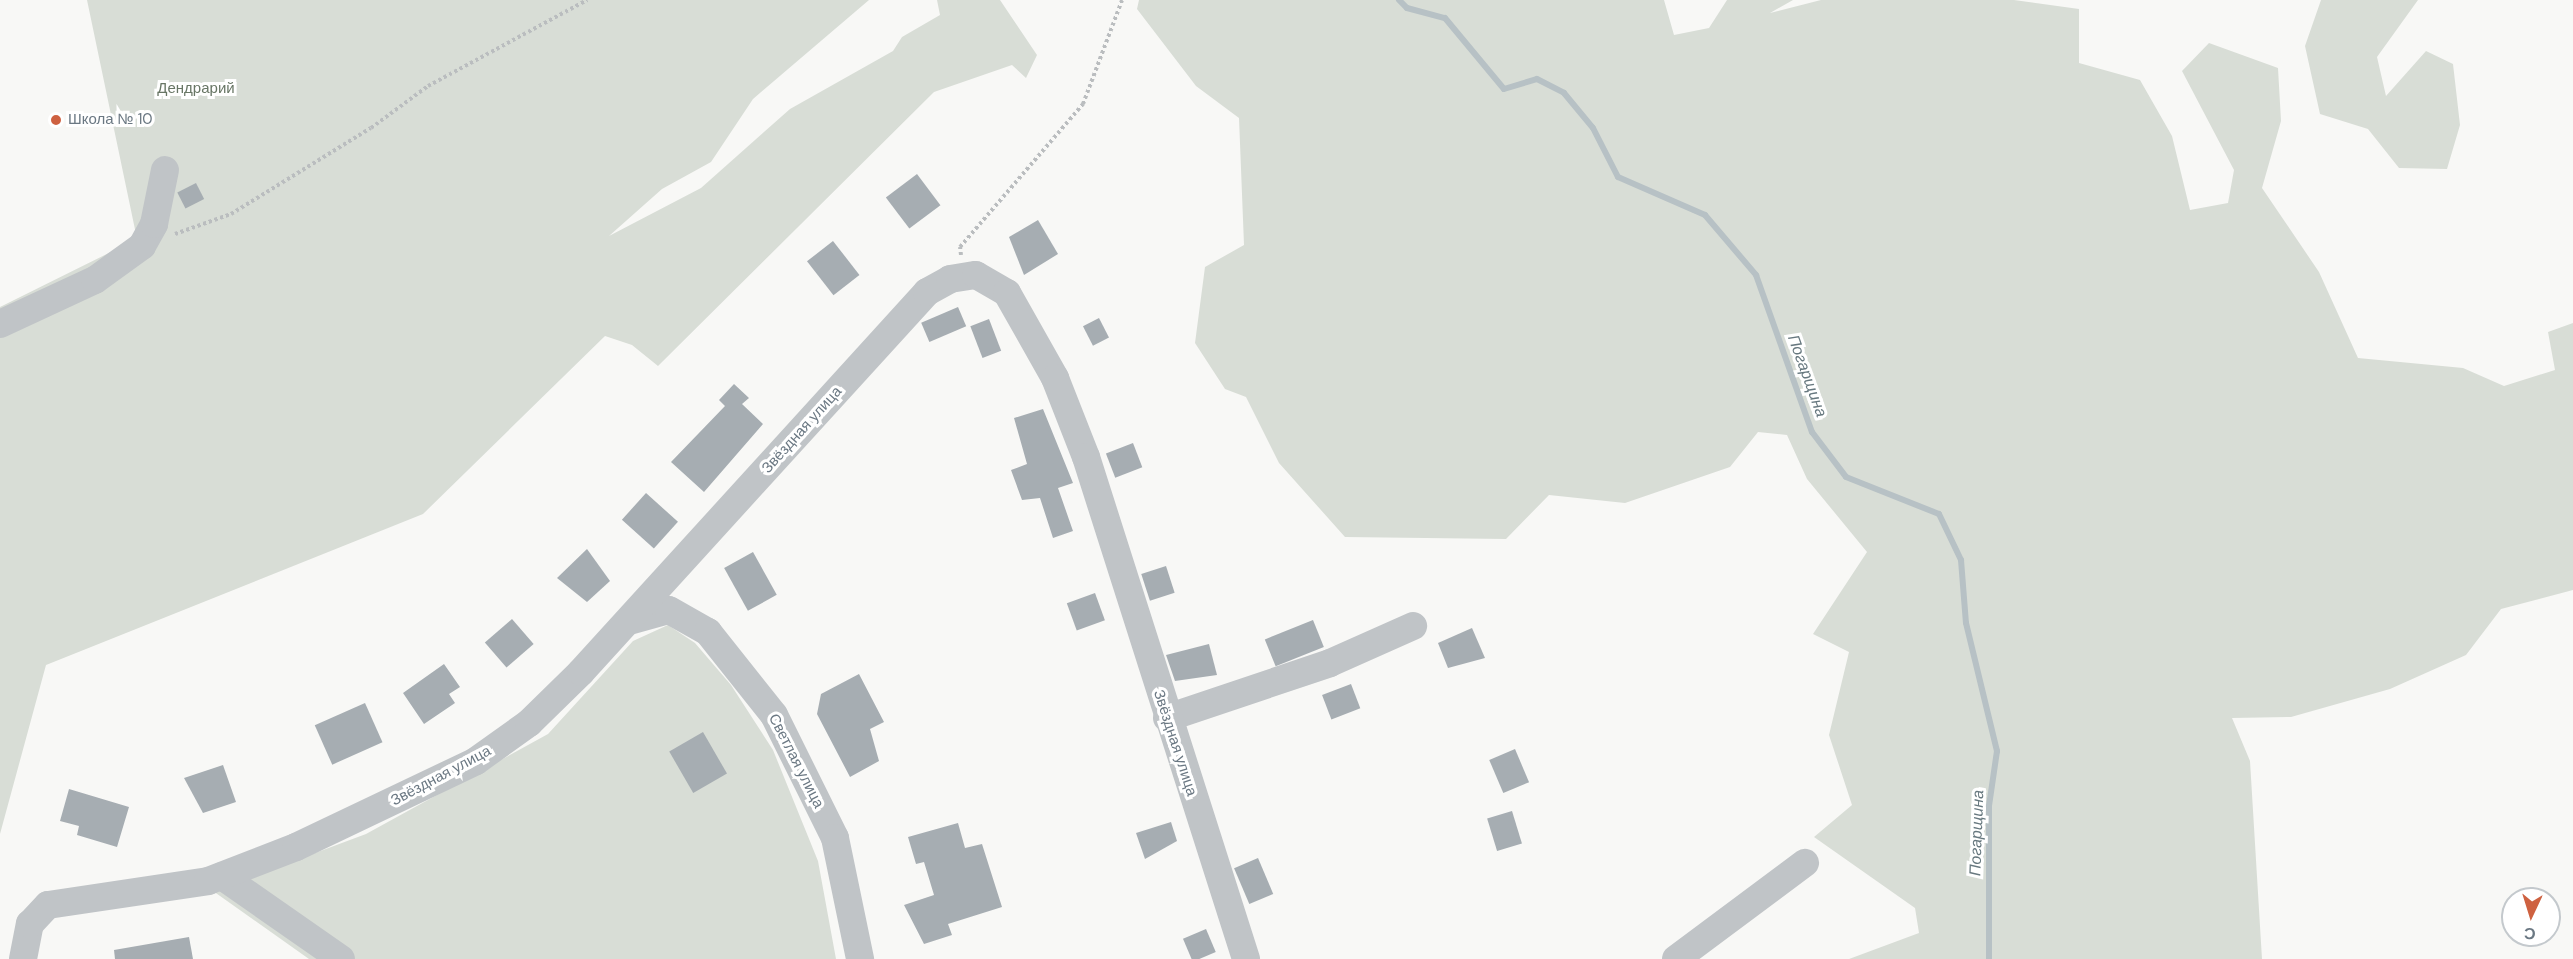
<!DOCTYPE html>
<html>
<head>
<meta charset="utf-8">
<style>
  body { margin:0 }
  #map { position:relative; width:2573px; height:959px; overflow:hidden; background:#f8f8f6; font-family:"DM Sans",sans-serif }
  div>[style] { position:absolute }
  .green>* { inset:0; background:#d8ddd6 }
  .stream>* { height:6px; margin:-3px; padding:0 3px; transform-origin:3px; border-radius:3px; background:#b7c1c5 }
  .building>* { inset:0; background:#a6adb2; transform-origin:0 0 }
  .path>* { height:4px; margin-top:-2px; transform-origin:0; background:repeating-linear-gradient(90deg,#babdbf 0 3px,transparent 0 6px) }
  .minor>* { height:28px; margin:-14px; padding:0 14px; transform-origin:14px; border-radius:14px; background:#c0c4c7 }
  .dots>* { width:16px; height:16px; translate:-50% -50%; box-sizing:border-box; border:3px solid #fff; border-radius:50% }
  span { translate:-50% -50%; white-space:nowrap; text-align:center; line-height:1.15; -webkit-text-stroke:6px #fff; paint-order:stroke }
  .park-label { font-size:15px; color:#687665 }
  .poi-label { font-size:15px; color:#6b7883 }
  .left { translate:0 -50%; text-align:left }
  .street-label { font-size:15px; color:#6b7883 }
  .water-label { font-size:16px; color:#67787f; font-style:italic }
  .north { position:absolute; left:2501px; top:887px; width:60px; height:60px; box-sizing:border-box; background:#fff; border:2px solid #c4c9cd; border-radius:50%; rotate:184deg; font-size:16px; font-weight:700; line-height:24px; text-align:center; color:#6b7883 }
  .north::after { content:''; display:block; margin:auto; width:21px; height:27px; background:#ce6140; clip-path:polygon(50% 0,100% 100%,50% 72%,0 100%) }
</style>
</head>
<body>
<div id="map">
  <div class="green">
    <div style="clip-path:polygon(87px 0,869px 0,753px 99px,711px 162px,662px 189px,609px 236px,701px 188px,790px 109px,893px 51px,902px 37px,940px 15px,937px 0,1000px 0,1037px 55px,1026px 78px,1012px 65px,934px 92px,658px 366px,632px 345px,605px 336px,423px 514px,46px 665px,0 834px,0 307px,137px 239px)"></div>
    <div style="clip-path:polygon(1139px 0,1664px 0,1674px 35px,1709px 28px,1727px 0,1793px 0,1770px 13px,1821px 0,2014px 0,2079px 9px,2079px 63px,2140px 80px,2172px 136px,2190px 210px,2228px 203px,2234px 170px,2182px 71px,2209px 43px,2278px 68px,2281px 121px,2262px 188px,2319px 272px,2358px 358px,2463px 368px,2504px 386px,2555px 370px,2548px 332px,2573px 323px,2573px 590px,2501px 609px,2466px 655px,2390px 689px,2291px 717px,2232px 718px,2250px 761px,2262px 959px,1849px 959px,1919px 933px,1915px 908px,1814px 837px,1852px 805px,1829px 735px,1849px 652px,1813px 634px,1867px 552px,1807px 479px,1787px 435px,1758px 432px,1730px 467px,1625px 503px,1549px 495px,1506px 539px,1345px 537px,1279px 463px,1246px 397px,1225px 389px,1195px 343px,1205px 267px,1244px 245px,1239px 118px,1196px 86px,1137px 9px)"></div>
    <div style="clip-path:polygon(2321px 0,2418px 0,2377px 57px,2386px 96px,2426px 51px,2453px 64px,2460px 125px,2447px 169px,2399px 168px,2368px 129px,2320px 114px,2305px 46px)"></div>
    <div style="clip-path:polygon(668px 625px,695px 643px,731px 685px,773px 750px,818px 861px,836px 959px,309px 959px,213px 891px,366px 834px,548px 734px,633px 641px)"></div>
  </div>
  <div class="stream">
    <div style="left:1399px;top:0;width:11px;rotate:45deg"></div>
    <div style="left:1407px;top:8px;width:39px;rotate:15deg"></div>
    <div style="left:1445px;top:18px;width:92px;rotate:50.3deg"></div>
    <div style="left:1504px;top:89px;width:34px;rotate:-17deg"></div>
    <div style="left:1537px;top:79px;width:30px;rotate:27deg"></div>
    <div style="left:1564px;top:93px;width:45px;rotate:50.4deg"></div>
    <div style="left:1593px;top:128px;width:55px;rotate:63deg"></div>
    <div style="left:1618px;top:177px;width:95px;rotate:23.6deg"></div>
    <div style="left:1705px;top:215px;width:79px;rotate:49.6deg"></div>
    <div style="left:1756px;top:275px;width:167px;rotate:70.4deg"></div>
    <div style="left:1812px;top:432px;width:56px;rotate:52.9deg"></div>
    <div style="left:1846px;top:477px;width:100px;rotate:21.7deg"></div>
    <div style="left:1939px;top:514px;width:51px;rotate:64.4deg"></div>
    <div style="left:1961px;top:560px;width:63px;rotate:85.5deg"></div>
    <div style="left:1966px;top:623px;width:132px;rotate:76.4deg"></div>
    <div style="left:1997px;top:751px;width:56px;rotate:98.3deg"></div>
    <div style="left:1989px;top:806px;width:153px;rotate:90deg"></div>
  </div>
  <div class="building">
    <div style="left:917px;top:174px;width:39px;height:39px;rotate:53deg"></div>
    <div style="left:196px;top:183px;width:18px;height:21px;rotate:63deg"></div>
    <div style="clip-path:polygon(1038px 220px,1058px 254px,1024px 275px,1009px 237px)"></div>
    <div style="left:833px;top:241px;width:43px;height:33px;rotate:52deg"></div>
    <div style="left:958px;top:307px;width:21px;height:40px;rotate:67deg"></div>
    <div style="left:1099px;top:318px;width:22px;height:18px;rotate:63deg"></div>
    <div style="left:989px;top:319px;width:34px;height:20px;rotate:69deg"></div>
    <div style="clip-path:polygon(734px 384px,749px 398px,742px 404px,763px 424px,704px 492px,671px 462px,725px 406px,719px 400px)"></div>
    <div style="clip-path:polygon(1043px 409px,1073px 483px,1058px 488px,1073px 531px,1053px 538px,1040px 498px,1022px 500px,1011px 470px,1027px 464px,1014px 418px)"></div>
    <div style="left:1133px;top:443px;width:26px;height:29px;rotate:69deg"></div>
    <div style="left:646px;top:493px;width:43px;height:36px;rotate:42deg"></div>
    <div style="clip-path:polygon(587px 549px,610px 581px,587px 602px,557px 578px)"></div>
    <div style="left:753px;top:552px;width:49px;height:33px;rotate:61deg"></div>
    <div style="left:1166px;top:566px;width:28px;height:26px;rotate:72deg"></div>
    <div style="left:1095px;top:593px;width:29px;height:30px;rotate:70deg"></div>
    <div style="left:512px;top:619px;width:33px;height:36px;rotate:49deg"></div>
    <div style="left:1313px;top:620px;width:29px;height:52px;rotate:68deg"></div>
    <div style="clip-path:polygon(1472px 628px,1485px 658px,1448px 668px,1438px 643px)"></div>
    <div style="clip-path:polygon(1209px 644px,1217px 675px,1175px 681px,1166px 655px)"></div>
    <div style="clip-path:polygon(444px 664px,460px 687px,449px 694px,455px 703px,424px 724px,403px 693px)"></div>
    <div style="clip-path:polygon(859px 674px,884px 722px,870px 729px,879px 761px,850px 777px,817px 714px,821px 694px)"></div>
    <div style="left:1351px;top:684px;width:26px;height:31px;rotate:69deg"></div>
    <div style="left:365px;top:703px;width:43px;height:55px;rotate:66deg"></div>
    <div style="left:703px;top:732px;width:48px;height:39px;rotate:60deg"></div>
    <div style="left:1515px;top:749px;width:36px;height:28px;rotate:67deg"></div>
    <div style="clip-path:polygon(223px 765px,236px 802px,203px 813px,184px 778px)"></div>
    <div style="clip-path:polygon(69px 789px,129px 807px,117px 847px,77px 835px,79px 826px,60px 821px)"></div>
    <div style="left:1512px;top:811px;width:34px;height:26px;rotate:73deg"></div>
    <div style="clip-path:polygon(1171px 822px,1177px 841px,1145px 859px,1136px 833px)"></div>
    <div style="clip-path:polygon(958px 823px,965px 848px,982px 844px,1002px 907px,948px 924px,952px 935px,924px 944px,904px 905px,934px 895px,924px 862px,916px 864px,908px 837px)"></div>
    <div style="left:1258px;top:858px;width:39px;height:26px;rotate:67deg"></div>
    <div style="left:1206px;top:929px;width:25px;height:25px;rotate:67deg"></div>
    <div style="clip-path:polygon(189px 937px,193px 959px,115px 959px,114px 950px)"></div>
  </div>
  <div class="path">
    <div style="left:175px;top:234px;width:59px;rotate:-19.7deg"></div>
    <div style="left:231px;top:214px;width:164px;rotate:-31.6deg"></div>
    <div style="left:371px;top:128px;width:71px;rotate:-36.4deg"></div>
    <div style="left:428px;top:86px;width:181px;rotate:-28.4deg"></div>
    <div style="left:961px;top:255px;width:8px;rotate:-97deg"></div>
    <div style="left:960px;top:247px;width:189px;rotate:-49.3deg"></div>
    <div style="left:1083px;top:104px;width:111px;rotate:-69.4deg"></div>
  </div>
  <div class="minor">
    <div style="left:0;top:324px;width:105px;rotate:-24.9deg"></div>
    <div style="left:95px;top:280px;width:58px;rotate:-35.9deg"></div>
    <div style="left:142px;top:246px;width:25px;rotate:-61deg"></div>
    <div style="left:154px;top:224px;width:55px;rotate:-78.5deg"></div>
    <div style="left:629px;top:621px;width:41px;rotate:-15.4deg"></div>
    <div style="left:669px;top:610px;width:45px;rotate:29.4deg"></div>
    <div style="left:708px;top:632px;width:106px;rotate:51.5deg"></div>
    <div style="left:774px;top:715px;width:137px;rotate:63.6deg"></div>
    <div style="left:835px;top:838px;width:124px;rotate:78.3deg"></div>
    <div style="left:1167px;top:718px;width:172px;rotate:-18.6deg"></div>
    <div style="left:1330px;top:663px;width:91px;rotate:-24deg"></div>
    <div style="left:222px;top:876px;width:145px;rotate:34.9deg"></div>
    <div style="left:23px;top:959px;width:36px;rotate:-79deg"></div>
    <div style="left:30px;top:924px;width:26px;rotate:-47deg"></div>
    <div style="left:48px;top:905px;width:162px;rotate:-8.5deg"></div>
    <div style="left:208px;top:881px;width:94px;rotate:-21.1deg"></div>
    <div style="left:296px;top:847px;width:199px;rotate:-25.5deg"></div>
    <div style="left:476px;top:761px;width:65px;rotate:-35.6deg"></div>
    <div style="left:529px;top:723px;width:73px;rotate:-44.4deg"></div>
    <div style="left:581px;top:672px;width:514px;rotate:-47.68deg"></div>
    <div style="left:927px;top:292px;width:26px;rotate:-29deg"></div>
    <div style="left:950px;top:279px;width:26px;rotate:-9deg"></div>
    <div style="left:976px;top:275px;width:36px;rotate:30deg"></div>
    <div style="left:1007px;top:293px;width:98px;rotate:60.5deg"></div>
    <div style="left:1055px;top:378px;width:85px;rotate:68.6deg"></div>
    <div style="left:1086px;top:457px;width:527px;rotate:72.32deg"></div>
    <div style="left:1676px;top:959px;width:161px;rotate:-36.7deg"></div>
  </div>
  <div class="dots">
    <div style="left:56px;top:120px;background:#ce6140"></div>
  </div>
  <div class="park-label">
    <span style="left:196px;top:89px">Дендрарий</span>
  </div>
  <div class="poi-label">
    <span class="left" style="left:68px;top:120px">Школа № 10</span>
  </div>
  <div class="street-label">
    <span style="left:802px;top:430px;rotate:-48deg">Звёздная улица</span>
    <span style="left:1175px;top:743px;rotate:72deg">Звёздная улица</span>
    <span style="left:796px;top:761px;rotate:63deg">Светлая улица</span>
    <span style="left:441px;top:776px;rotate:-28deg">Звёздная улица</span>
  </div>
  <div class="water-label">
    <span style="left:1807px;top:376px;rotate:70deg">Погарщина</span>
    <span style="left:1977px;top:833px;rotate:-88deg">Погарщина</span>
  </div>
  <div class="north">С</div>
</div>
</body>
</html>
